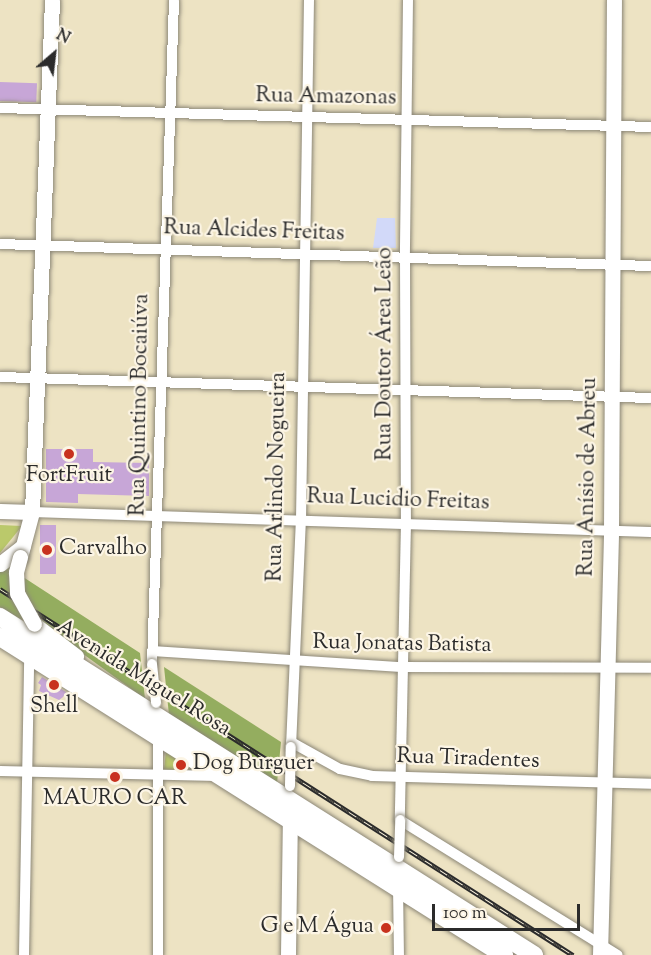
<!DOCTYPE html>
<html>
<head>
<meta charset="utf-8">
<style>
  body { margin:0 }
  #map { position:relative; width:651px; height:955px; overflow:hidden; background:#ede3c3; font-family:"Sorts Mill Goudy",serif }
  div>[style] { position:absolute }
  .built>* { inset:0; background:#d2d9f9 }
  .green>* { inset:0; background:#bbc96b }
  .forest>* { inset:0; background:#94ad5f }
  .building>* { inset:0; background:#c7a6d7; transform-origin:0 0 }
  .roads { filter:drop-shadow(0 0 2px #8c8777) drop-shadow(0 0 2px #8c8777) }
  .street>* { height:10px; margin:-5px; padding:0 5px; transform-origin:5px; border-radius:5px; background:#fff }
  .secondary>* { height:15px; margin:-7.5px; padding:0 7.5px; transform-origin:7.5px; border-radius:7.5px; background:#fff }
  .primary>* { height:18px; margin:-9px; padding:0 9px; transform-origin:9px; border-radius:9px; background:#fff }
  .rail>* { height:5px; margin-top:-2.5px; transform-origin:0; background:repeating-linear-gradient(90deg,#fcf5e5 0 9px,#2b2b2b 0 18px); box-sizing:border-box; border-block:2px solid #2b2b2b }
  .bridges { filter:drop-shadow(0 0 2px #8c8777) drop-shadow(0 0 2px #8c8777) }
  .street-bridge>* { height:10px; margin:-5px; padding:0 5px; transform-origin:5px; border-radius:5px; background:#fff }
  .secondary-bridge>* { height:15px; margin:-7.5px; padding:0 7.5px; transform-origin:7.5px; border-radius:7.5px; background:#fff }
  .dots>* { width:16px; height:16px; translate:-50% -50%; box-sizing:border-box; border:3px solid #fcf5e5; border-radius:50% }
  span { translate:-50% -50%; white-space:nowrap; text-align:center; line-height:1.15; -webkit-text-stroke:4.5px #fcf5e5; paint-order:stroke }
  .street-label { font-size:22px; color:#2b2b2b }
  .poi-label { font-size:22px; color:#2b2b2b }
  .left { translate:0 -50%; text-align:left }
  .right { translate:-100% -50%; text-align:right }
  .north { position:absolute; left:24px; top:24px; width:60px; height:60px; -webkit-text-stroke:4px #fcf5e5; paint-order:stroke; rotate:28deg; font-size:16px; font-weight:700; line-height:24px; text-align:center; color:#2b2b2b }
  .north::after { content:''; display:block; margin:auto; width:21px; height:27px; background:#2b2b2b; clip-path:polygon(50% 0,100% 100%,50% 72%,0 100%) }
  .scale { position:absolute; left:432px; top:904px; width:148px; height:27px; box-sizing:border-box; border:3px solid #2b2b2b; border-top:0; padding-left:8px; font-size:18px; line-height:21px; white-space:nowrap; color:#2b2b2b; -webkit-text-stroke:4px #fcf5e5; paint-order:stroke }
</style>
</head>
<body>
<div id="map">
  <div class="built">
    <div style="clip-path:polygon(377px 218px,395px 218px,396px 248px,373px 248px)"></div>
  </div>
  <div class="green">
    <div style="clip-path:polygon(0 525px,22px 526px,0 553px)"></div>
    <div style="clip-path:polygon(166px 750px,193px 769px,164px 770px)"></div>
  </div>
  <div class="forest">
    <div style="clip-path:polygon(0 562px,140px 653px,145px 699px,35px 619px,22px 620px,0 607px)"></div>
    <div style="clip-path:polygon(164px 667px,281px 742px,277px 783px,169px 715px)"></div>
  </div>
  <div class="building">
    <div style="left:0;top:82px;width:37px;height:19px;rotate:2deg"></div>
    <div style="clip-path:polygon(46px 449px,93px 449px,93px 462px,149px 463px,149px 496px,78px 494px,78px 503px,46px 502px)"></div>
    <div style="left:40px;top:525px;width:16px;height:49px"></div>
    <div style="clip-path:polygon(42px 677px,66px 692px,63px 697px,59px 700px,39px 691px,41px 685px,38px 683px)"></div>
  </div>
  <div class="roads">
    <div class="street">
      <div style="left:408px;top:0;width:257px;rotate:90.7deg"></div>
      <div style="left:405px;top:257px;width:265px;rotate:89.8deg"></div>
      <div style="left:406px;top:522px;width:298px;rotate:91.2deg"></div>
      <div style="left:400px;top:820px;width:256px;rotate:31.8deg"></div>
      <div style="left:0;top:108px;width:651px;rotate:1.67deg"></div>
      <div style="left:0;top:244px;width:651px;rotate:1.94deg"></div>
      <div style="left:0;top:377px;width:651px;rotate:1.85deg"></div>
      <div style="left:32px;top:512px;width:619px;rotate:1.85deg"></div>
      <div style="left:152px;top:651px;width:250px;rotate:3.7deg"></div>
      <div style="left:401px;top:667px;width:250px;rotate:0.2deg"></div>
      <div style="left:152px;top:664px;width:664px;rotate:-88.1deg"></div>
      <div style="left:291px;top:742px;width:56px;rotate:28.9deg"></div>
      <div style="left:340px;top:769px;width:33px;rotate:12deg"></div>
      <div style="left:372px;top:776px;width:279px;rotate:1.6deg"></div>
      <div style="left:291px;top:747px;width:227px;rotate:-87.5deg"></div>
      <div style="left:301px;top:520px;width:520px;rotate:-89.12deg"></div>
      <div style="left:0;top:771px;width:217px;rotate:1.3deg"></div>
      <div style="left:398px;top:886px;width:69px;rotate:89.2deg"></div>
      <div style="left:24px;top:955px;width:300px;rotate:-89deg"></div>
      <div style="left:158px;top:955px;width:222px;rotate:-90deg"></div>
    </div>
    <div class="secondary">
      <div style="left:0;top:511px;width:32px;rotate:2deg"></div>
      <div style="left:20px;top:557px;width:47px;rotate:-75.1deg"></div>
      <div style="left:32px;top:512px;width:512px;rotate:-87.76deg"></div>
      <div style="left:0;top:564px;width:29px;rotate:-38deg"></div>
      <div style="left:34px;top:624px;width:53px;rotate:37.3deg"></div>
      <div style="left:288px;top:955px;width:135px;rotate:-89.2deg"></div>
      <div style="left:600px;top:955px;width:424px;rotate:-88.5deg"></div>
      <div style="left:611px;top:531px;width:531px;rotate:-89.68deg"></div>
    </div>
    <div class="primary">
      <div style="left:0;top:617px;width:632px;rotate:32.33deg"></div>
      <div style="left:0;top:637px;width:596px;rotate:32.25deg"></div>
    </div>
  </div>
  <div class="rail">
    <div style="left:0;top:589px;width:680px;rotate:32.57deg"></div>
  </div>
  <div class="bridges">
    <div class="street-bridge">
      <div style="left:152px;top:664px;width:39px;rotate:84deg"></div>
      <div style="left:290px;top:786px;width:39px;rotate:-89deg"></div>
      <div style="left:399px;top:857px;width:37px;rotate:-88deg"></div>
    </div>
    <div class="secondary-bridge">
      <div style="left:20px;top:557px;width:16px;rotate:105deg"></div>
      <div style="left:16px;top:572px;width:21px;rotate:87deg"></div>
      <div style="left:17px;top:593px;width:35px;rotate:61deg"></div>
    </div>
  </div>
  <div class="dots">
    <div style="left:69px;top:454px;background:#c8321e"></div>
    <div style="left:47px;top:550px;background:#c8321e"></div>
    <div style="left:54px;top:685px;background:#c8321e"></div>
    <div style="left:181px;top:765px;background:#c8321e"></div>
    <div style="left:115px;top:777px;background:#c8321e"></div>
    <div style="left:386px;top:928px;background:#c8321e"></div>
  </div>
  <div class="street-label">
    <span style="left:326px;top:98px;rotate:1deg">Rua Amazonas</span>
    <span style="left:254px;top:232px;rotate:2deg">Rua Alcides Freitas</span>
    <span style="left:386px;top:354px;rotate:-90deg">Rua Doutor Área Leão</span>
    <span style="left:141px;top:405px;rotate:-89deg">Rua Quintino Bocaiúva</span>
    <span style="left:278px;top:477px;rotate:-89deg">Rua Arlindo Nogueira</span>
    <span style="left:589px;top:477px;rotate:-89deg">Rua Anísio de Abreu</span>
    <span style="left:398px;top:501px;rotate:2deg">Rua Lucidio Freitas</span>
    <span style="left:402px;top:645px;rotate:1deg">Rua Jonatas Batista</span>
    <span style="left:143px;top:679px;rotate:32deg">Avenida Miguel Rosa</span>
    <span style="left:468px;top:760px;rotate:2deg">Rua Tiradentes</span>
  </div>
  <div class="poi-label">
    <span style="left:69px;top:477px">FortFruit</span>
    <span class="left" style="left:59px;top:550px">Carvalho</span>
    <span style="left:54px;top:708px">Shell</span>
    <span class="left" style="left:193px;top:765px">Dog Burguer</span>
    <span style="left:115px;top:800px">MAURO CAR</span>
    <span class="right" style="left:374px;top:928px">G e M Água</span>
  </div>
  <div class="north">N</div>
  <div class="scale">100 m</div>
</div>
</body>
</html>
